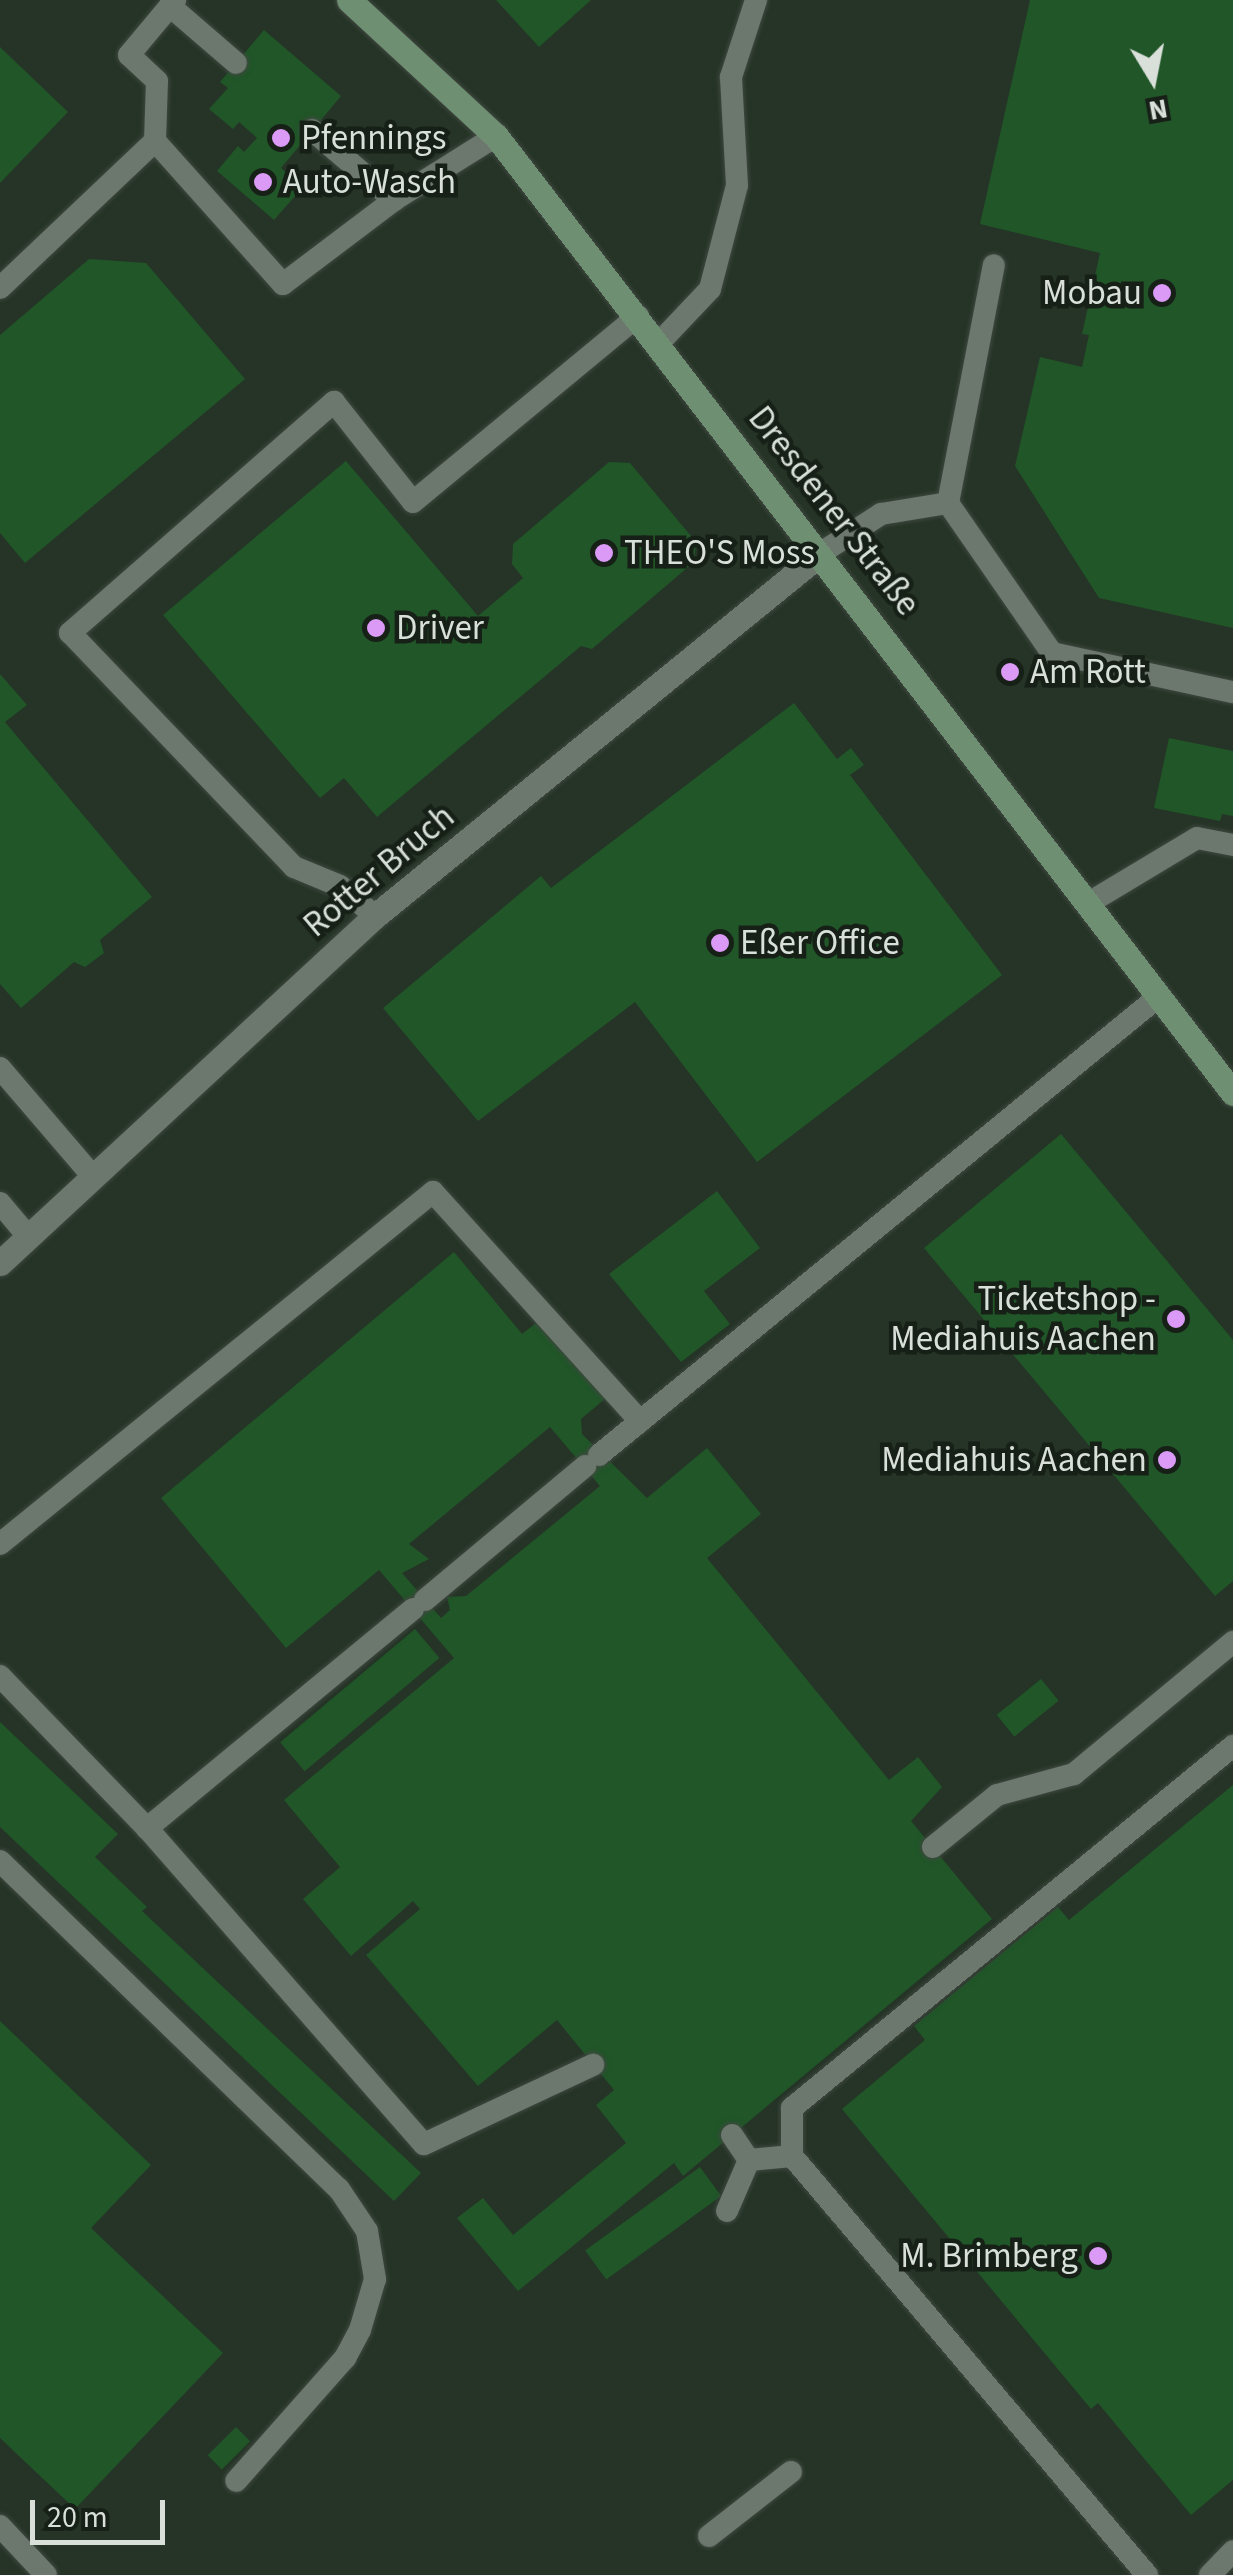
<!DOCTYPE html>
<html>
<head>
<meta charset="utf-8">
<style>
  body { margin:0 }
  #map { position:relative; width:1233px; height:2575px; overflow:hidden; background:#202a21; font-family:"Source Sans 3",sans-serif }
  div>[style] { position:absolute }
  .built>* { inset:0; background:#253426; transform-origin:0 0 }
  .building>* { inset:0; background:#205628; transform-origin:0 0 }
  .roads { filter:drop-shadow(0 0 2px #3f4740) drop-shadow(0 0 2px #3f4740) }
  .lane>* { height:22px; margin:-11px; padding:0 11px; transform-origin:11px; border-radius:11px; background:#6c786d }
  .street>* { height:25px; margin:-12.5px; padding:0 12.5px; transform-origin:12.5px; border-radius:12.5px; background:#6c786d }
  .secondary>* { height:25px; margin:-12.5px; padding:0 12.5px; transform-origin:12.5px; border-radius:12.5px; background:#6f8f72 }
  .dots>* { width:28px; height:28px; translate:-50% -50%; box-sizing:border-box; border:5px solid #172017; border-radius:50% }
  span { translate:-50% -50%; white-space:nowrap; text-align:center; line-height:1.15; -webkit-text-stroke:9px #172017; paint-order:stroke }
  .poi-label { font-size:35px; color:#d9dfd9 }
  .left { translate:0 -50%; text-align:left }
  .right { translate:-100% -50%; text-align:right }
  .street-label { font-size:35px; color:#d9dfd9 }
  .north { position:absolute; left:1103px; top:30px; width:100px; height:100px; -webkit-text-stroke:8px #172017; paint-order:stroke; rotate:170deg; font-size:28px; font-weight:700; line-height:40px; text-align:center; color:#d9dfd9 }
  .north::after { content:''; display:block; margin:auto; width:35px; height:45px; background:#d9dfd9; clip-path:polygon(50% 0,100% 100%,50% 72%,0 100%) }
  .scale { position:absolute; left:30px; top:2500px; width:135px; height:45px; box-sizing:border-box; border:5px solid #d9dfd9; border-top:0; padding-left:12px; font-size:30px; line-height:35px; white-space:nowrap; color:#d9dfd9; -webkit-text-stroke:8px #172017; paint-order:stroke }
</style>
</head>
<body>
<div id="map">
  <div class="built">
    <div style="left:0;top:0;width:1233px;height:2575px"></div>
  </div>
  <div class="building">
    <div style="clip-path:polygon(496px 0,591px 0,539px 47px)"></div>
    <div style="clip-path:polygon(1030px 0,1233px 0,1233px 628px,1099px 598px,1015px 466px,1040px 357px,1082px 367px,1089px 335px,1082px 334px,1100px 253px,980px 224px)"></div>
    <div style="clip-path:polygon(264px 30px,341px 96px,281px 168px,303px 187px,274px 220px,217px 171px,238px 146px,244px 152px,257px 138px,239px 122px,233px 129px,209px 109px,228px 88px,220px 82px)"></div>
    <div style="clip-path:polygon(0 47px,68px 112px,0 183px)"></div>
    <div style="clip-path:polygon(89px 259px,146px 263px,245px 379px,25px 563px,0 533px,0 335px)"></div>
    <div style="clip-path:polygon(346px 461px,478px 616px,523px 578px,512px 564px,513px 544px,609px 462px,630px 463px,696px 542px,694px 562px,592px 649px,581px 646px,377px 817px,344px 778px,320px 798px,163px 615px)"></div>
    <div style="clip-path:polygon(0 674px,27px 705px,5px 722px,152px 897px,100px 940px,104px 953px,85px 967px,74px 962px,21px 1008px,0 984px)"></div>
    <div style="clip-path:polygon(794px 703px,837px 759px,851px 748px,864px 765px,850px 775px,1002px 975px,757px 1162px,635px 1002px,478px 1121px,383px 1008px,541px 876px,551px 888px)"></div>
    <div style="clip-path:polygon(1169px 738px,1233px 751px,1233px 816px,1222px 814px,1220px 821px,1154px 808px)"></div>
    <div style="clip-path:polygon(1061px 1134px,1233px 1340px,1233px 1581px,1215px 1596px,924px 1248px)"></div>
    <div style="clip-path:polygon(717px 1191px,760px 1248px,704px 1291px,730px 1324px,681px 1362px,609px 1274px)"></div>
    <div style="clip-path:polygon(evenodd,454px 1252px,522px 1334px,540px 1320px,606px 1398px,581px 1419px,582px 1434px,647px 1498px,707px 1448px,761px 1514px,707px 1558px,889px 1780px,918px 1757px,942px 1787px,911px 1821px,992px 1919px,683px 2176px,674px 2163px,518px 2291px,457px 2218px,483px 2198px,513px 2235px,626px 2143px,596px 2105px,614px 2090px,557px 2020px,478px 2086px,366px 1955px,420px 1909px,413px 1901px,351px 1956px,303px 1899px,340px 1867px,284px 1800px,454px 1658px,379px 1570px,286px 1648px,161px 1498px,454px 1252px,550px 1427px,600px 1486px,466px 1596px,447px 1597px,450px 1610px,441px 1618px,402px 1573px,429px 1559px,409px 1544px,550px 1427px)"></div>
    <div style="left:415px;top:1629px;width:38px;height:176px;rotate:50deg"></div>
    <div style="left:1041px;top:1679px;width:28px;height:57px;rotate:51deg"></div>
    <div style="clip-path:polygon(0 1722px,118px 1834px,95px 1857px,147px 1907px,142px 1911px,421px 2173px,394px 2201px,0 1827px)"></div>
    <div style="clip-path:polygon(1233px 1785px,1233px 2480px,1191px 2515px,1098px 2403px,1091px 2409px,842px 2109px,925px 2040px,914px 2026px,1058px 1907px,1069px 1920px)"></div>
    <div style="clip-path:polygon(0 2021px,151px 2165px,91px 2228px,223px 2353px,75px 2509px,0 2438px)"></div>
    <div style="left:700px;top:2167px;width:36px;height:142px;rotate:54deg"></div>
    <div style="left:236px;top:2427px;width:20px;height:40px;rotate:45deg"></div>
  </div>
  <div class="roads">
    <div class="lane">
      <div style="left:170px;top:6px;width:87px;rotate:40.8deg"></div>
      <div style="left:312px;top:130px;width:108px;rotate:40.5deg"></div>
      <div style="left:155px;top:141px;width:192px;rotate:48.2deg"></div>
      <div style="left:283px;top:284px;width:139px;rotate:-37.1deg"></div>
      <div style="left:394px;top:200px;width:120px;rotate:-32.1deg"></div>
      <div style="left:0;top:288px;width:214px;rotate:-43.5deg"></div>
      <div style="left:155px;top:141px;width:60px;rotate:-88.1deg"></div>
      <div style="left:157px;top:81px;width:38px;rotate:-137deg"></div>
      <div style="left:129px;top:55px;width:72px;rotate:-50.1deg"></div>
      <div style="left:659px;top:343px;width:74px;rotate:-46.6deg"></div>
      <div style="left:710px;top:289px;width:107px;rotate:-75.4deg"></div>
      <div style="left:737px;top:185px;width:108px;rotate:-93.2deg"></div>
      <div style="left:731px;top:77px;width:81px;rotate:-72deg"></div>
      <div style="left:948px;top:503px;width:242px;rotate:-79.1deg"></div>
      <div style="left:821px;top:553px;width:72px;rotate:-33deg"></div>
      <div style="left:881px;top:514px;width:68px;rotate:-9.3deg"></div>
      <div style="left:948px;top:503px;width:183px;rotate:55.3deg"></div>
      <div style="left:1052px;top:653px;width:185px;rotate:12.2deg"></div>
      <div style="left:1087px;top:904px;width:128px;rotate:-31deg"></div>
      <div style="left:1197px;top:838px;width:37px;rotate:11deg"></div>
      <div style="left:375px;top:916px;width:46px;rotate:-139.4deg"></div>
      <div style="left:340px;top:886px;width:50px;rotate:-157.6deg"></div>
      <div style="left:294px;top:867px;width:324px;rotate:-133.7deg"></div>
      <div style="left:70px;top:633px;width:351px;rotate:-41.2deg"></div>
      <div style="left:334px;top:402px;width:127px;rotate:51.7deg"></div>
      <div style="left:413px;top:502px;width:292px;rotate:-39.6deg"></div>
      <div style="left:0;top:1068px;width:140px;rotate:49.4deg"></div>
      <div style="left:0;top:1203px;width:40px;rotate:50deg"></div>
      <div style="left:599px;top:1455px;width:723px;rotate:-39.33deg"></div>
      <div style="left:0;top:1544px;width:558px;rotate:-39.11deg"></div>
      <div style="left:433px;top:1192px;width:309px;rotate:47.9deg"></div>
      <div style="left:425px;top:1600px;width:209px;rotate:-39.9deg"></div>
      <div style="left:413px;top:1609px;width:345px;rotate:140.5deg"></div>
      <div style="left:147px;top:1828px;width:420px;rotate:48.8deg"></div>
      <div style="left:424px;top:2144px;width:187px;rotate:-25.1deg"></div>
      <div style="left:0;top:1676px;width:211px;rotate:46deg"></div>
      <div style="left:933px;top:1847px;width:82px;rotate:-39.1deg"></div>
      <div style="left:997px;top:1795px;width:80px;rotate:-15.3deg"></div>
      <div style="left:1074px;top:1774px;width:207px;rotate:-39.7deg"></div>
      <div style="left:0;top:1861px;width:472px;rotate:44.1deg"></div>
      <div style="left:339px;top:2189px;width:50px;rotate:56.3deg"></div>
      <div style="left:367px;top:2231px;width:49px;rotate:80.5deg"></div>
      <div style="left:375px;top:2279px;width:53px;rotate:106.4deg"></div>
      <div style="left:360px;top:2330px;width:32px;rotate:118deg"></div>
      <div style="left:345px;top:2358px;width:164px;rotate:131.5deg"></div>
      <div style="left:732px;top:2135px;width:30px;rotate:56deg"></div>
      <div style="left:727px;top:2211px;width:56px;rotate:-66.7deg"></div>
      <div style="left:749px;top:2160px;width:43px;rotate:-5.3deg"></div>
      <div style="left:0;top:2526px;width:67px;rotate:46.8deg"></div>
      <div style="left:709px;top:2536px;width:104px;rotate:-38deg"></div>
      <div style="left:1147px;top:2575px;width:549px;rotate:-130.27deg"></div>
      <div style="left:792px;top:2156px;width:48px;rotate:-90deg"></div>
      <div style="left:792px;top:2108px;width:571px;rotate:-39.38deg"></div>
      <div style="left:1210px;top:2575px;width:33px;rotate:-46deg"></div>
    </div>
    <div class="street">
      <div style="left:0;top:1263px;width:511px;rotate:-42.78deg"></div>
      <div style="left:375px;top:916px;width:575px;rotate:-39.14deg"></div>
    </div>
    <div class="secondary">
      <div style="left:349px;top:0;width:200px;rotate:42.8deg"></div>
      <div style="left:496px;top:136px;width:1208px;rotate:52.4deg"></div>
    </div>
  </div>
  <div class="dots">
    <div style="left:281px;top:138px;background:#da9af6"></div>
    <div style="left:263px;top:182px;background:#da9af6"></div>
    <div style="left:1162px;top:293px;background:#da9af6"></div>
    <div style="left:604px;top:553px;background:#da9af6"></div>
    <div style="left:376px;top:628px;background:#da9af6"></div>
    <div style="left:1010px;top:672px;background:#da9af6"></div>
    <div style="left:720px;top:943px;background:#da9af6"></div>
    <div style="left:1176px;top:1319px;background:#da9af6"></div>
    <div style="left:1167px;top:1460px;background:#da9af6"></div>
    <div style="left:1098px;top:2256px;background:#da9af6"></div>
  </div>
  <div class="poi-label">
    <span class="left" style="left:301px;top:138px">Pfennings</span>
    <span class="left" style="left:283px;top:182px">Auto-Wasch</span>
    <span class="right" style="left:1142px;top:293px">Mobau</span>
    <span class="left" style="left:624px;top:553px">THEO'S Moss</span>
    <span class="left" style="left:396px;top:628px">Driver</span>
    <span class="left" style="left:1030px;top:672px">Am Rott</span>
    <span class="left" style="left:740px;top:943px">Eßer Office</span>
    <span class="right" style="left:1156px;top:1319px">Ticketshop -<br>Mediahuis Aachen</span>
    <span class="right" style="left:1147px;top:1460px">Mediahuis Aachen</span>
    <span class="right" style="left:1078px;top:2256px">M. Brimberg</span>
  </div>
  <div class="street-label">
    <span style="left:834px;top:511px;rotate:52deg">Dresdener Straße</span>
    <span style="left:379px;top:871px;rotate:-40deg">Rotter Bruch</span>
  </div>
  <div class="north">N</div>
  <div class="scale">20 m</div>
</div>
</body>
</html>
